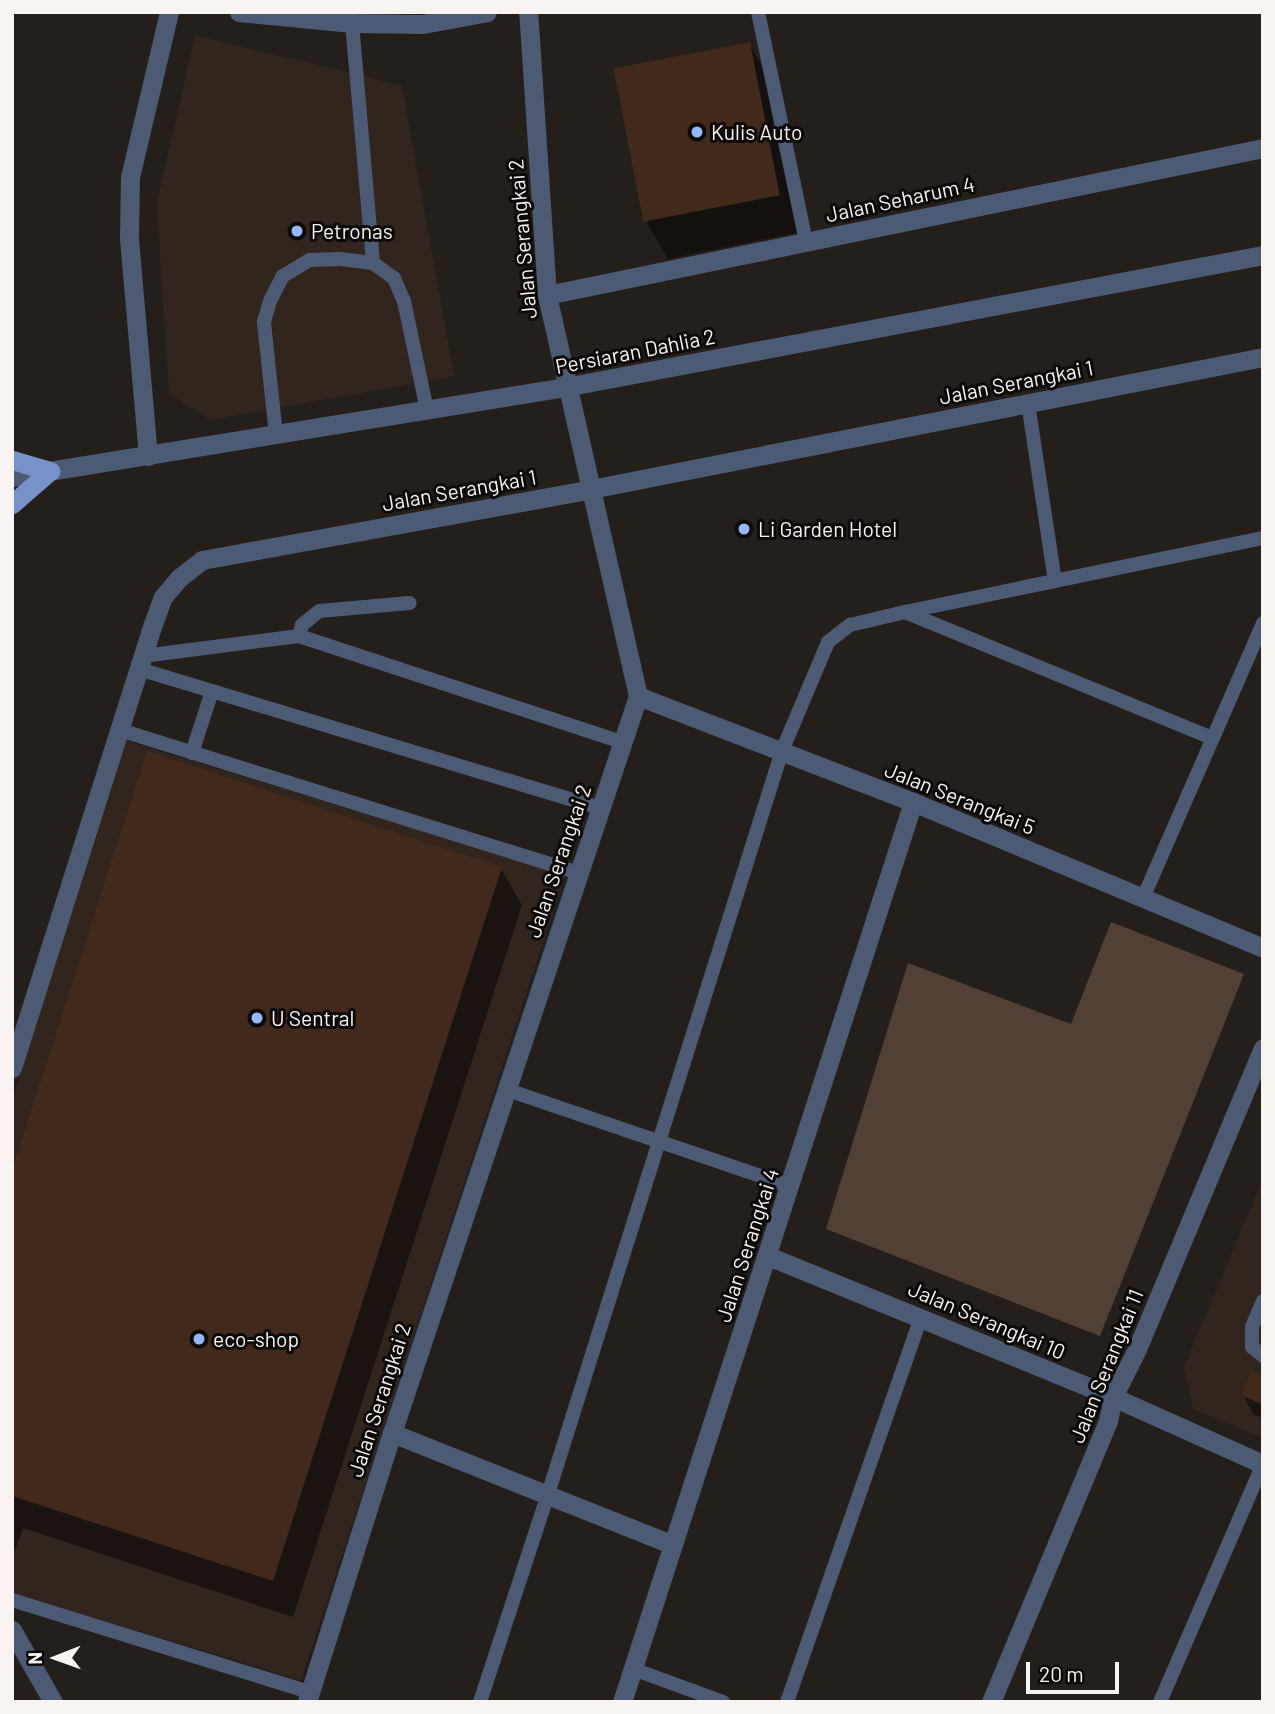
<!DOCTYPE html>
<html>
<head>
<meta charset="utf-8">
<style>
  body { margin:0 }
  #map { position:relative; width:1275px; height:1714px; overflow:hidden; background:#251f1b; font-family:Barlow,sans-serif }
  div>[style] { position:absolute }
  .built>* { inset:0; background:#31251e }
  .green>* { inset:0; background:#523f36 }
  .shadow>* { inset:0; background:#0007 }
  .building>* { inset:0; background:#41291c; transform-origin:0 0 }
  .service>* { height:14px; margin:-7px; padding:0 7px; transform-origin:7px; border-radius:7px; background:#4c5a74 }
  .minor>* { height:19px; margin:-9.5px; padding:0 9.5px; transform-origin:9.5px; border-radius:9.5px; background:#4c5a74 }
  .tertiary>* { height:19px; margin:-9.5px; padding:0 9.5px; transform-origin:9.5px; border-radius:9.5px; background:#4c5a74 }
  .primary>* { height:19px; margin:-9.5px; padding:0 9.5px; transform-origin:9.5px; border-radius:9.5px; background:#7792c9 }
  .dots>* { width:19px; height:19px; translate:-50% -50%; box-sizing:border-box; border:4px solid #0c0908; border-radius:50% }
  span { translate:-50% -50%; white-space:nowrap; text-align:center; line-height:1.15; -webkit-text-stroke:6px #0c0908; paint-order:stroke }
  .poi-label { font-size:21px; color:#f9f4f1 }
  .left { translate:0 -50%; text-align:left }
  .street-label { font-size:21px; color:#f9f4f1 }
  .frame { position:absolute; inset:0; border:14px solid #f9f4f1; pointer-events:none }
  .north { position:absolute; left:21px; top:1623px; width:70px; height:70px; -webkit-text-stroke:5px #0c0908; paint-order:stroke; rotate:269deg; font-size:19px; font-weight:700; line-height:28px; text-align:center; color:#f9f4f1 }
  .north::after { content:''; display:block; margin:auto; width:24px; height:32px; background:#f9f4f1; clip-path:polygon(50% 0,100% 100%,50% 72%,0 100%) }
  .scale { position:absolute; left:1026px; top:1662px; width:93px; height:32px; box-sizing:border-box; border:4px solid #f9f4f1; border-top:0; padding-left:9px; font-size:21px; line-height:24px; white-space:nowrap; color:#f9f4f1; -webkit-text-stroke:5px #0c0908; paint-order:stroke }
</style>
</head>
<body>
<div id="map">
  <div class="built">
    <div style="clip-path:polygon(195px 35px,402px 86px,454px 376px,211px 420px,169px 394px,157px 203px)"></div>
    <div style="clip-path:polygon(127px 741px,565px 875px,301px 1680px,12px 1593px,12px 1101px)"></div>
    <div style="clip-path:polygon(1263px 1179px,1263px 1438px,1193px 1409px,1184px 1367px)"></div>
  </div>
  <div class="green">
    <div style="clip-path:polygon(1111px 922px,1244px 974px,1100px 1336px,826px 1229px,908px 963px,1071px 1024px)"></div>
  </div>
  <div class="shadow">
    <div style="clip-path:polygon(749px 44px,770px 80px,800px 232px,668px 259px,647px 223px)"></div>
    <div style="clip-path:polygon(501px 869px,522px 905px,293px 1617px,23px 1528px,15px 1551px,12px 1550px,12px 1175px)"></div>
    <div style="clip-path:polygon(1263px 1378px,1263px 1418px,1253px 1414px,1243px 1395px)"></div>
  </div>
  <div class="building">
    <div style="left:750px;top:42px;width:156px;height:139px;rotate:79deg"></div>
    <div style="clip-path:polygon(147px 751px,502px 867px,273px 1581px,12px 1496px,12px 1170px)"></div>
    <div style="clip-path:polygon(1251px 1371px,1263px 1376px,1263px 1405px,1241px 1395px)"></div>
  </div>
  <div class="service">
    <div style="left:758px;top:12px;width:235px;rotate:78.2deg"></div>
    <div style="left:352px;top:23px;width:241px;rotate:85deg"></div>
    <div style="left:1028px;top:403px;width:180px;rotate:81.4deg"></div>
    <div style="left:276px;top:435px;width:114px;rotate:-96.1deg"></div>
    <div style="left:264px;top:322px;width:22px;rotate:-74deg"></div>
    <div style="left:270px;top:301px;width:28px;rotate:-63deg"></div>
    <div style="left:283px;top:276px;width:31px;rotate:-31deg"></div>
    <div style="left:310px;top:260px;width:30px;rotate:-2deg"></div>
    <div style="left:340px;top:259px;width:33px;rotate:7deg"></div>
    <div style="left:373px;top:263px;width:26px;rotate:36deg"></div>
    <div style="left:394px;top:278px;width:25px;rotate:67deg"></div>
    <div style="left:404px;top:301px;width:111px;rotate:78.1deg"></div>
    <div style="left:905px;top:612px;width:332px;rotate:22.3deg"></div>
    <div style="left:299px;top:636px;width:11px;rotate:-75deg"></div>
    <div style="left:302px;top:625px;width:22px;rotate:-39deg"></div>
    <div style="left:319px;top:611px;width:91px;rotate:-5deg"></div>
    <div style="left:143px;top:656px;width:157px;rotate:-7.3deg"></div>
    <div style="left:299px;top:636px;width:340px;rotate:18.2deg"></div>
    <div style="left:139px;top:669px;width:481px;rotate:16.8deg"></div>
    <div style="left:120px;top:730px;width:479px;rotate:17.3deg"></div>
    <div style="left:192px;top:753px;width:65px;rotate:-72.1deg"></div>
    <div style="left:1143px;top:898px;width:300px;rotate:-66.4deg"></div>
    <div style="left:505px;top:1089px;width:301px;rotate:18.8deg"></div>
    <div style="left:1263px;top:1301px;width:28px;rotate:113deg"></div>
    <div style="left:1252px;top:1327px;width:20px;rotate:90deg"></div>
    <div style="left:1252px;top:1347px;width:14px;rotate:39deg"></div>
    <div style="left:12px;top:1600px;width:312px;rotate:17.2deg"></div>
    <div style="left:633px;top:1669px;width:96px;rotate:20.1deg"></div>
    <div style="left:480px;top:1702px;width:219px;rotate:-71.9deg"></div>
    <div style="left:548px;top:1494px;width:779px;rotate:-72.52deg"></div>
    <div style="left:782px;top:751px;width:118px;rotate:-67.1deg"></div>
    <div style="left:828px;top:642px;width:28px;rotate:-38deg"></div>
    <div style="left:850px;top:625px;width:57px;rotate:-13.3deg"></div>
    <div style="left:905px;top:612px;width:366px;rotate:-11.7deg"></div>
    <div style="left:787px;top:1702px;width:408px;rotate:-70.8deg"></div>
    <div style="left:1160px;top:1702px;width:259px;rotate:-66.6deg"></div>
  </div>
  <div class="minor">
    <div style="left:239px;top:12px;width:114px;rotate:5.6deg"></div>
    <div style="left:352px;top:23px;width:71px;rotate:0.8deg"></div>
    <div style="left:423px;top:24px;width:65px;rotate:-10.6deg"></div>
    <div style="left:547px;top:295px;width:731px;rotate:-11.6deg"></div>
    <div style="left:148px;top:456px;width:219px;rotate:-95deg"></div>
    <div style="left:129px;top:238px;width:61px;rotate:-89.1deg"></div>
    <div style="left:130px;top:177px;width:170px;rotate:-76.7deg"></div>
    <div style="left:638px;top:696px;width:295px;rotate:21.1deg"></div>
    <div style="left:913px;top:802px;width:379px;rotate:22.6deg"></div>
    <div style="left:12px;top:1068px;width:466px;rotate:-72.4deg"></div>
    <div style="left:153px;top:624px;width:29px;rotate:-70deg"></div>
    <div style="left:163px;top:597px;width:25px;rotate:-50deg"></div>
    <div style="left:179px;top:578px;width:29px;rotate:-38deg"></div>
    <div style="left:202px;top:560px;width:395px;rotate:-10.3deg"></div>
    <div style="left:591px;top:489px;width:685px;rotate:-11.11deg"></div>
    <div style="left:768px;top:1256px;width:373px;rotate:22.2deg"></div>
    <div style="left:1113px;top:1397px;width:164px;rotate:24.1deg"></div>
    <div style="left:392px;top:1433px;width:302px;rotate:21.7deg"></div>
    <div style="left:12px;top:1630px;width:83px;rotate:60.3deg"></div>
    <div style="left:307px;top:1702px;width:282px;rotate:-72.5deg"></div>
    <div style="left:392px;top:1433px;width:777px;rotate:-71.54deg"></div>
    <div style="left:638px;top:696px;width:411px;rotate:-102.8deg"></div>
    <div style="left:547px;top:295px;width:284px;rotate:-93.8deg"></div>
    <div style="left:622px;top:1702px;width:946px;rotate:-72.08deg"></div>
    <div style="left:991px;top:1702px;width:304px;rotate:-67.4deg"></div>
    <div style="left:1108px;top:1421px;width:25px;rotate:-78deg"></div>
    <div style="left:1113px;top:1397px;width:54px;rotate:-63.4deg"></div>
    <div style="left:1137px;top:1349px;width:326px;rotate:-67.3deg"></div>
  </div>
  <div class="tertiary">
    <div style="left:12px;top:477px;width:560px;rotate:-9.24deg"></div>
    <div style="left:565px;top:387px;width:710px;rotate:-10.71deg"></div>
  </div>
  <div class="primary">
    <div style="left:12px;top:460px;width:40px;rotate:16deg"></div>
    <div style="left:12px;top:504px;width:50px;rotate:-41deg"></div>
  </div>
  <div class="dots">
    <div style="left:697px;top:132px;background:#94b7fd"></div>
    <div style="left:297px;top:231px;background:#94b7fd"></div>
    <div style="left:744px;top:529px;background:#94b7fd"></div>
    <div style="left:257px;top:1018px;background:#94b7fd"></div>
    <div style="left:199px;top:1339px;background:#94b7fd"></div>
  </div>
  <div class="poi-label">
    <span class="left" style="left:711px;top:132px">Kulis Auto</span>
    <span class="left" style="left:311px;top:231px">Petronas</span>
    <span class="left" style="left:758px;top:529px">Li Garden Hotel</span>
    <span class="left" style="left:271px;top:1018px">U Sentral</span>
    <span class="left" style="left:213px;top:1339px">eco-shop</span>
  </div>
  <div class="street-label">
    <span style="left:900px;top:199px;rotate:-12deg">Jalan Seharum 4</span>
    <span style="left:522px;top:239px;rotate:-95deg">Jalan Serangkai 2</span>
    <span style="left:635px;top:351px;rotate:-11deg">Persiaran Dahlia 2</span>
    <span style="left:1016px;top:382px;rotate:-11deg">Jalan Serangkai 1</span>
    <span style="left:459px;top:490px;rotate:-10deg">Jalan Serangkai 1</span>
    <span style="left:960px;top:798px;rotate:22deg">Jalan Serangkai 5</span>
    <span style="left:558px;top:861px;rotate:-71deg">Jalan Serangkai 2</span>
    <span style="left:747px;top:1245px;rotate:-72deg">Jalan Serangkai 4</span>
    <span style="left:987px;top:1320px;rotate:23deg">Jalan Serangkai 10</span>
    <span style="left:1106px;top:1366px;rotate:-68deg">Jalan Serangkai 11</span>
    <span style="left:379px;top:1400px;rotate:-72deg">Jalan Serangkai 2</span>
  </div>
  <div class="frame"></div>
  <div class="north">N</div>
  <div class="scale">20 m</div>
</div>
</body>
</html>
